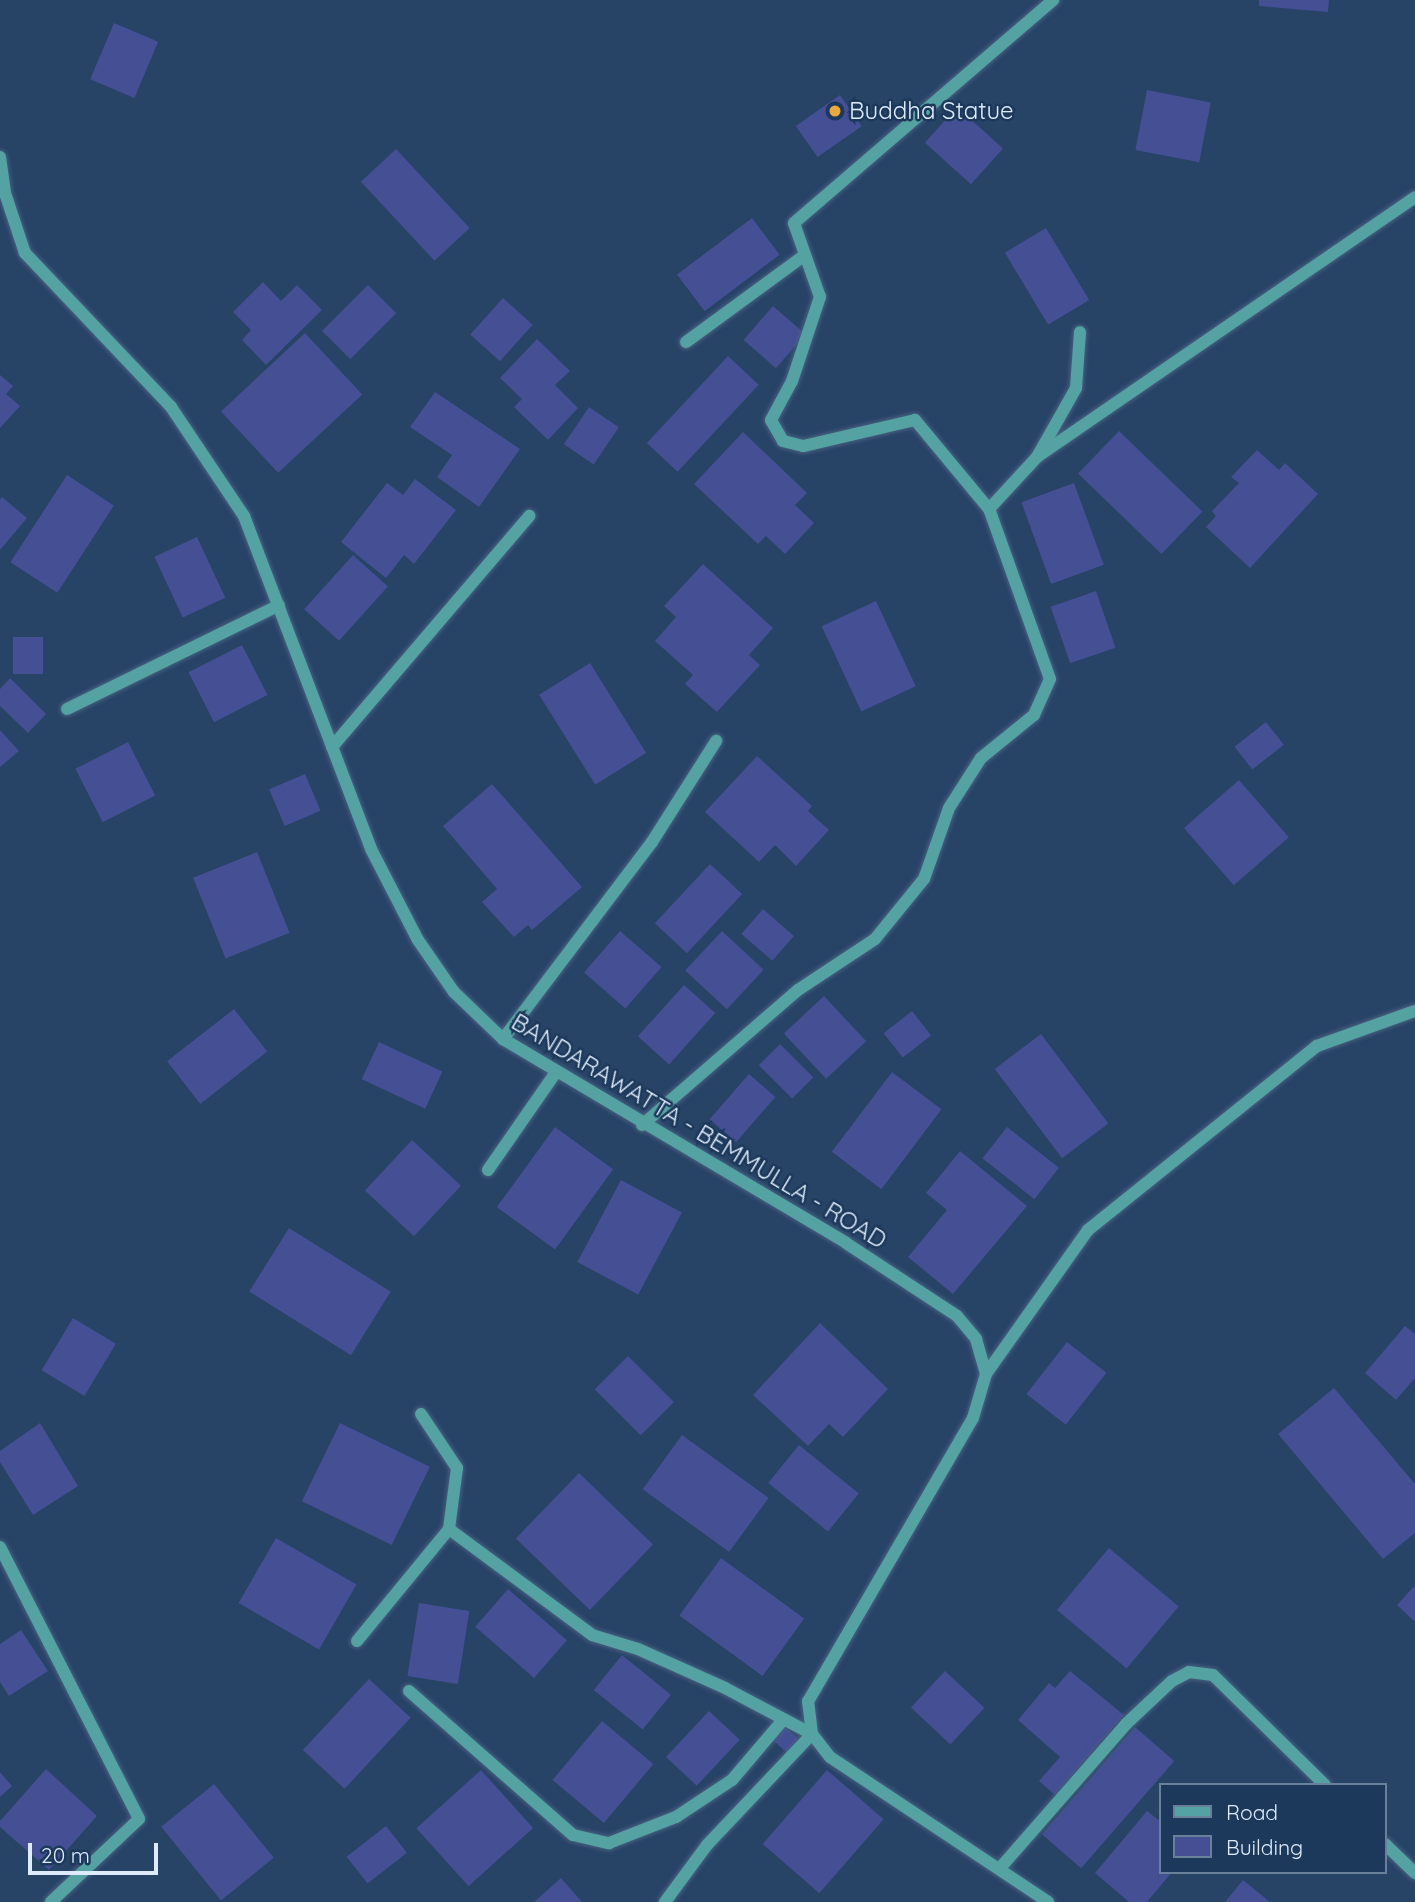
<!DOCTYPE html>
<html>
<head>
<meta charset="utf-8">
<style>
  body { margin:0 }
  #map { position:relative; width:1415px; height:1902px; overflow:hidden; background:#274366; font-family:Quicksand,sans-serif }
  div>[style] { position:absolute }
  .building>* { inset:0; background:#444f94; transform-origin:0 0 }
  .roads { filter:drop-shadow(0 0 2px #486181) drop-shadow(0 0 2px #486181) }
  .minor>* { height:12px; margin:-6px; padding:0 6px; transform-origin:6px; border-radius:6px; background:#54a3a2 }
  .dots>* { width:19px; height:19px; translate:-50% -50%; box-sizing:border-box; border:4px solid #1c385a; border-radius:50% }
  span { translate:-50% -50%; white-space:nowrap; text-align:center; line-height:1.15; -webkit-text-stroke:5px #1c385a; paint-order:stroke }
  .poi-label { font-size:24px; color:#ddebfc }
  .left { translate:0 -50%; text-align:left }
  .street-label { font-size:24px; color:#ddebfc }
  .legend { position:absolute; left:1159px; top:1783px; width:228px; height:91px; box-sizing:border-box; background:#1c385a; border:2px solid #69809b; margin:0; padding:9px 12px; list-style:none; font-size:21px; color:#ddebfc }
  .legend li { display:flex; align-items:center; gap:14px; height:35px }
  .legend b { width:35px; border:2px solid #69809b }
  .scale { position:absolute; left:28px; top:1843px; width:130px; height:32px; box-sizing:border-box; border:4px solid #ddebfc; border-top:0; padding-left:9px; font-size:21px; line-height:24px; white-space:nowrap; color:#ddebfc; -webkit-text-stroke:5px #1c385a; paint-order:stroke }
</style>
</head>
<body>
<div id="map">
  <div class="building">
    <div style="clip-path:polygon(1259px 0,1329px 0,1328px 12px,1259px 6px)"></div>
    <div style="left:114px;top:23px;width:48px;height:61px;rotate:23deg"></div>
    <div style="left:1147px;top:90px;width:65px;height:61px;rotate:11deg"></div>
    <div style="left:840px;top:95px;width:38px;height:54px;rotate:55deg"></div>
    <div style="left:957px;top:107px;width:62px;height:48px;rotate:42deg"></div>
    <div style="left:396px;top:149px;width:108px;height:48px;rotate:47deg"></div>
    <div style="left:752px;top:218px;width:46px;height:94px;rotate:53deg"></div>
    <div style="left:1046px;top:228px;width:84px;height:48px;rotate:59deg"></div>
    <div style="clip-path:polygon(263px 282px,281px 301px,297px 285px,322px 310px,266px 365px,242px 340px,251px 330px,233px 312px)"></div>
    <div style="left:368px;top:285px;width:40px;height:65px;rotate:45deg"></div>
    <div style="left:503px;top:298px;width:40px;height:49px;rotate:42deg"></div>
    <div style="left:773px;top:306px;width:43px;height:45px;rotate:41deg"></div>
    <div style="left:305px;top:333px;width:84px;height:115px;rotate:47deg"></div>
    <div style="clip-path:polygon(537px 339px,570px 371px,555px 385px,578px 408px,548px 440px,514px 407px,522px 399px,500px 378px)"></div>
    <div style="left:728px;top:356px;width:42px;height:119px;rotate:43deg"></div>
    <div style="clip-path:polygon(0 375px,13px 386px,6px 394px,20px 406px,0 428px)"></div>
    <div style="clip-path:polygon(435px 392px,520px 449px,479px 507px,437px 477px,452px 455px,410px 427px)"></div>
    <div style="left:589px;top:407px;width:36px;height:45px;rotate:34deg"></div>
    <div style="left:1119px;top:431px;width:116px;height:59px;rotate:44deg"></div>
    <div style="clip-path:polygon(743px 432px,807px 493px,795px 505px,814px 523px,785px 554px,766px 536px,758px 544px,694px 484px)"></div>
    <div style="clip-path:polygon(1257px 450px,1279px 470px,1285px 463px,1318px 494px,1250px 568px,1206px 527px,1216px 516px,1212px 511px,1239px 483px,1231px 477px)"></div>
    <div style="left:67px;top:475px;width:56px;height:104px;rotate:33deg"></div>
    <div style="clip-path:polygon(415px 479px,456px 510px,414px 564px,404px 555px,386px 578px,341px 542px,387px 483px,403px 495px)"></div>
    <div style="left:1074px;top:483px;width:87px;height:56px;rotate:70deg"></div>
    <div style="clip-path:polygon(2px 497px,27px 518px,0 550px,0 499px)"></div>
    <div style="left:197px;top:537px;width:67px;height:47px;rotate:65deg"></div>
    <div style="left:353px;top:555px;width:47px;height:73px;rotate:42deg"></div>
    <div style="clip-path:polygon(703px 564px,773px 628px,749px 655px,760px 665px,717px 712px,685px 684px,693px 675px,655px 641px,676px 617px,664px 606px)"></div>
    <div style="left:1096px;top:591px;width:60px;height:48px;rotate:71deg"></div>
    <div style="left:876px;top:601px;width:94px;height:60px;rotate:65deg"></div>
    <div style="left:13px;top:637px;width:30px;height:37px"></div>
    <div style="left:242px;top:645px;width:56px;height:60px;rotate:63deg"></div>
    <div style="left:590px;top:663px;width:106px;height:60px;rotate:58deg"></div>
    <div style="clip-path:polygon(10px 678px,46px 714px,28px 733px,0 706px,0 689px)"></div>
    <div style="left:1266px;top:722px;width:29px;height:40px;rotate:52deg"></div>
    <div style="clip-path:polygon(0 730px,19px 751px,0 767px)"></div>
    <div style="left:128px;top:742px;width:60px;height:59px;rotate:63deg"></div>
    <div style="clip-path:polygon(757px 756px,812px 806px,808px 811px,829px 830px,796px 866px,775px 845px,759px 862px,705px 812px)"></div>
    <div style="left:305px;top:774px;width:40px;height:39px;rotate:67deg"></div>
    <div style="left:1239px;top:780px;width:76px;height:73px;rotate:49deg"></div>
    <div style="clip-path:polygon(492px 784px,582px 887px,532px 930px,528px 925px,514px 937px,482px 902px,497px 889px,443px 826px)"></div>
    <div style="left:257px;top:852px;width:87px;height:69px;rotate:68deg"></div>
    <div style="left:710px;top:864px;width:44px;height:81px;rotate:43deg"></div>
    <div style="left:763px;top:909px;width:41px;height:33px;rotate:41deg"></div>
    <div style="left:620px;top:931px;width:55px;height:55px;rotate:41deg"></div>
    <div style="left:722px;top:931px;width:57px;height:54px;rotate:43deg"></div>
    <div style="left:684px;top:985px;width:42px;height:69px;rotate:42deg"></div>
    <div style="left:824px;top:996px;width:62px;height:55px;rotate:47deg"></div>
    <div style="left:234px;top:1009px;width:54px;height:85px;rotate:52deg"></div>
    <div style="left:912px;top:1011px;width:31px;height:36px;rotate:52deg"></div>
    <div style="left:1041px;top:1034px;width:112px;height:58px;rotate:53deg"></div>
    <div style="left:379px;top:1042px;width:70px;height:41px;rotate:25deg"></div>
    <div style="left:780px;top:1044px;width:47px;height:30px;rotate:45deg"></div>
    <div style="left:892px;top:1072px;width:62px;height:100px;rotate:37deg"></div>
    <div style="left:749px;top:1074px;width:35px;height:60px;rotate:41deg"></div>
    <div style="left:555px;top:1127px;width:72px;height:99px;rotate:36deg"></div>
    <div style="left:1007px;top:1127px;width:66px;height:40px;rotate:38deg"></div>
    <div style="left:412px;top:1140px;width:67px;height:69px;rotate:43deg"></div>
    <div style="clip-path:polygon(960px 1151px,1027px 1206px,953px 1294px,908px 1257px,947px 1210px,926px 1193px)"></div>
    <div style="left:621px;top:1180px;width:69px;height:93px;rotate:28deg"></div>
    <div style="left:289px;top:1228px;width:120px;height:75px;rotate:32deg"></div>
    <div style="left:73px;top:1318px;width:50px;height:61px;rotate:31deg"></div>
    <div style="clip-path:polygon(820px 1323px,888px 1389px,843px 1437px,829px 1424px,808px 1446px,753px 1395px)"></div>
    <div style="clip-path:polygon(1405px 1326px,1415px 1334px,1415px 1378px,1396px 1400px,1365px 1373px)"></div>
    <div style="left:1067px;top:1342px;width:50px;height:66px;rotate:38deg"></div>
    <div style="left:628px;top:1356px;width:65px;height:47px;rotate:45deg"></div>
    <div style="clip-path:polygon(1334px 1388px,1415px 1484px,1415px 1533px,1383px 1559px,1278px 1434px)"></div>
    <div style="clip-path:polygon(40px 1423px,78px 1486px,33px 1515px,0 1462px,0 1451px)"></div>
    <div style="left:340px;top:1423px;width:100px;height:87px;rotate:26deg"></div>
    <div style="left:682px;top:1435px;width:107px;height:67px;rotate:36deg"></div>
    <div style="left:799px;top:1445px;width:77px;height:49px;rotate:39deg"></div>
    <div style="left:579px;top:1473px;width:103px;height:91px;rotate:44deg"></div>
    <div style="left:276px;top:1538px;width:93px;height:75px;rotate:30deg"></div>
    <div style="left:1109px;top:1548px;width:91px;height:81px;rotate:40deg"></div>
    <div style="left:721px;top:1558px;width:103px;height:71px;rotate:36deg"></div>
    <div style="clip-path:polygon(1415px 1585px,1415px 1622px,1397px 1605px)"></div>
    <div style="left:508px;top:1589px;width:78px;height:50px;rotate:41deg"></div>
    <div style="left:419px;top:1603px;width:51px;height:74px;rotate:9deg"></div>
    <div style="clip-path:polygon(21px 1630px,48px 1671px,9px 1696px,0 1682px,0 1644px)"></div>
    <div style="left:622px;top:1655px;width:63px;height:45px;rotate:39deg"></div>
    <div style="left:945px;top:1671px;width:54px;height:50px;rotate:43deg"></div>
    <div style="clip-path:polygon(1070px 1671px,1124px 1715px,1055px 1795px,1039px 1781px,1060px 1757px,1018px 1720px,1049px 1683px,1055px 1688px)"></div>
    <div style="left:369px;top:1679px;width:57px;height:97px;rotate:43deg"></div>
    <div style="left:709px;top:1711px;width:42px;height:63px;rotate:43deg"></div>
    <div style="left:602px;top:1721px;width:67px;height:77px;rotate:40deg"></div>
    <div style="left:785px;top:1727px;width:18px;height:18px;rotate:41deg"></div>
    <div style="left:1135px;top:1727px;width:52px;height:142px;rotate:41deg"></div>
    <div style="clip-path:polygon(46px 1769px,97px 1816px,49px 1870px,0 1827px,0 1821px)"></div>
    <div style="left:481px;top:1770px;width:78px;height:87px;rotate:48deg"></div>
    <div style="left:827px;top:1770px;width:75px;height:98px;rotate:41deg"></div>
    <div style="clip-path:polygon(0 1772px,12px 1786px,0 1797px)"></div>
    <div style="left:214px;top:1784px;width:95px;height:68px;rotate:51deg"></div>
    <div style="clip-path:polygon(1147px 1811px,1161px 1822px,1161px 1872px,1172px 1872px,1147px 1902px,1129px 1902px,1095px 1873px)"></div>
    <div style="left:386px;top:1826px;width:34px;height:50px;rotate:52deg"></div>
    <div style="clip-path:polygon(561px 1878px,582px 1902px,534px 1902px)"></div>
    <div style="clip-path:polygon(1243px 1880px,1270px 1902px,1225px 1902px)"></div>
  </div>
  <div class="roads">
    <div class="minor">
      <div style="left:0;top:157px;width:36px;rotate:82deg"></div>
      <div style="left:5px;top:193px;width:63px;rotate:71.6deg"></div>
      <div style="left:25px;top:253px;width:212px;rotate:46.5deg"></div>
      <div style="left:171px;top:407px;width:131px;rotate:56.2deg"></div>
      <div style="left:244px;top:516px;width:356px;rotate:69.1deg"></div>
      <div style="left:371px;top:849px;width:102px;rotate:62.7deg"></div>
      <div style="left:418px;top:940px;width:63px;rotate:55.3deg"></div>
      <div style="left:454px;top:992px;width:68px;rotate:43.8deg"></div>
      <div style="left:503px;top:1039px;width:399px;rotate:30.7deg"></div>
      <div style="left:846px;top:1243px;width:133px;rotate:33.3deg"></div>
      <div style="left:957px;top:1316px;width:30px;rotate:50deg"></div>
      <div style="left:976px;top:1339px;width:36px;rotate:74deg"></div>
      <div style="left:986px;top:1374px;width:46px;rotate:106.5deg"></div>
      <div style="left:973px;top:1418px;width:328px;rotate:120.2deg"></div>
      <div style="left:808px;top:1701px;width:33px;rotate:83deg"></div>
      <div style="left:812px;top:1734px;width:29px;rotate:52deg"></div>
      <div style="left:830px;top:1757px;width:262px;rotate:33.6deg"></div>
      <div style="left:686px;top:342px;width:147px;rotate:-36.2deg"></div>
      <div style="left:1037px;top:457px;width:459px;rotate:-34.5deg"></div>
      <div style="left:989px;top:509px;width:71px;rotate:-47.3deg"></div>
      <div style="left:1037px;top:457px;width:79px;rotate:-60.5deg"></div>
      <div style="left:1076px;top:388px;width:56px;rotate:-85.9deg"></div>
      <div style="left:67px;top:709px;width:236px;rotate:-26.1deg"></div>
      <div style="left:332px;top:747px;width:304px;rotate:-49.5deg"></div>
      <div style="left:503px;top:1039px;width:247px;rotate:-52.9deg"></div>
      <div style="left:652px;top:842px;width:120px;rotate:-57.6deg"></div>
      <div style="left:642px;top:1125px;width:206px;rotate:-40.9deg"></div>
      <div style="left:798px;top:990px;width:92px;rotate:-33.5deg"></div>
      <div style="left:875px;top:939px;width:77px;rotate:-50.8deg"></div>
      <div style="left:924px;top:879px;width:75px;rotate:-70.6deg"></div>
      <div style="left:949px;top:808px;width:59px;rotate:-57.4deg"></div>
      <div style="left:981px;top:758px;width:68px;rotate:-39.1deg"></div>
      <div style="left:1034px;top:715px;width:39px;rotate:-66deg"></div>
      <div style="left:1050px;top:679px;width:181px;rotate:-109.7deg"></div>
      <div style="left:989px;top:509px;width:116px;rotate:-129.7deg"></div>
      <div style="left:915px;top:420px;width:115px;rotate:166.9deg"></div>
      <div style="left:803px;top:446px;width:21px;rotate:-166deg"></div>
      <div style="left:783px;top:441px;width:24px;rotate:-120deg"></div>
      <div style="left:771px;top:420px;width:44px;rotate:-61.7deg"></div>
      <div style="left:792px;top:381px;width:89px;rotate:-71.6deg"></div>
      <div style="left:820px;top:297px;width:78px;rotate:-109.4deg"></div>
      <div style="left:794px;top:223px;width:342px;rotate:-40.7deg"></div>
      <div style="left:488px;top:1170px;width:119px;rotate:-55.2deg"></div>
      <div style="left:986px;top:1374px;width:176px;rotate:-54.7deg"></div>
      <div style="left:1088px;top:1230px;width:294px;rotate:-38.8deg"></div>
      <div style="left:1317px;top:1046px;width:104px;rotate:-19.7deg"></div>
      <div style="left:421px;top:1414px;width:65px;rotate:56.3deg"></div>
      <div style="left:457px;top:1468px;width:62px;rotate:97.5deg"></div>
      <div style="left:0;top:1547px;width:305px;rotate:62.9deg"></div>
      <div style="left:139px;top:1819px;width:121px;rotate:136.7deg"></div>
      <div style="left:357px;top:1641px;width:145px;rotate:-50.6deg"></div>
      <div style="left:449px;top:1529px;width:178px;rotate:36.5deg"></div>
      <div style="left:592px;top:1635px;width:48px;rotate:16.9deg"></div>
      <div style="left:638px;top:1649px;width:95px;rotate:24.1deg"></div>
      <div style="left:725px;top:1688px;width:98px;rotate:27.9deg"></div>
      <div style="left:812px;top:1734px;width:153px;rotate:133.4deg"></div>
      <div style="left:707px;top:1845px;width:71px;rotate:126.4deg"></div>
      <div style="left:409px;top:1691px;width:218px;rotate:41.3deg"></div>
      <div style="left:573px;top:1835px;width:37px;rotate:13deg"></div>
      <div style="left:609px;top:1843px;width:72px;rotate:-21.2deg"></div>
      <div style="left:676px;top:1817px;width:67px;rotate:-33.5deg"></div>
      <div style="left:732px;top:1780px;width:77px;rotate:-49.7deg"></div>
      <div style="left:1385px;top:1844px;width:42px;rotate:44deg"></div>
      <div style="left:1001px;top:1867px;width:190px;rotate:-48.8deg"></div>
      <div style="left:1126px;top:1724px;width:63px;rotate:-43.1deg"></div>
      <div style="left:1172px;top:1681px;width:19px;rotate:-28deg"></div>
      <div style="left:1189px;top:1672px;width:24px;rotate:7deg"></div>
      <div style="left:1213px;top:1675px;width:157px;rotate:44.5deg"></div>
    </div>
  </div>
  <div class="dots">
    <div style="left:835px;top:111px;background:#eda83c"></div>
  </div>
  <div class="poi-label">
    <span class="left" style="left:849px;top:111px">Buddha Statue</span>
  </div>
  <div class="street-label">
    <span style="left:699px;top:1131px;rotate:31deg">BANDARAWATTA - BEMMULLA - ROAD</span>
  </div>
  <ul class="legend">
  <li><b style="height:9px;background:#54a3a2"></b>Road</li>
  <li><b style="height:19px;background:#444f94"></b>Building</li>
  </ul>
  <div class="scale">20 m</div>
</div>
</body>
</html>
